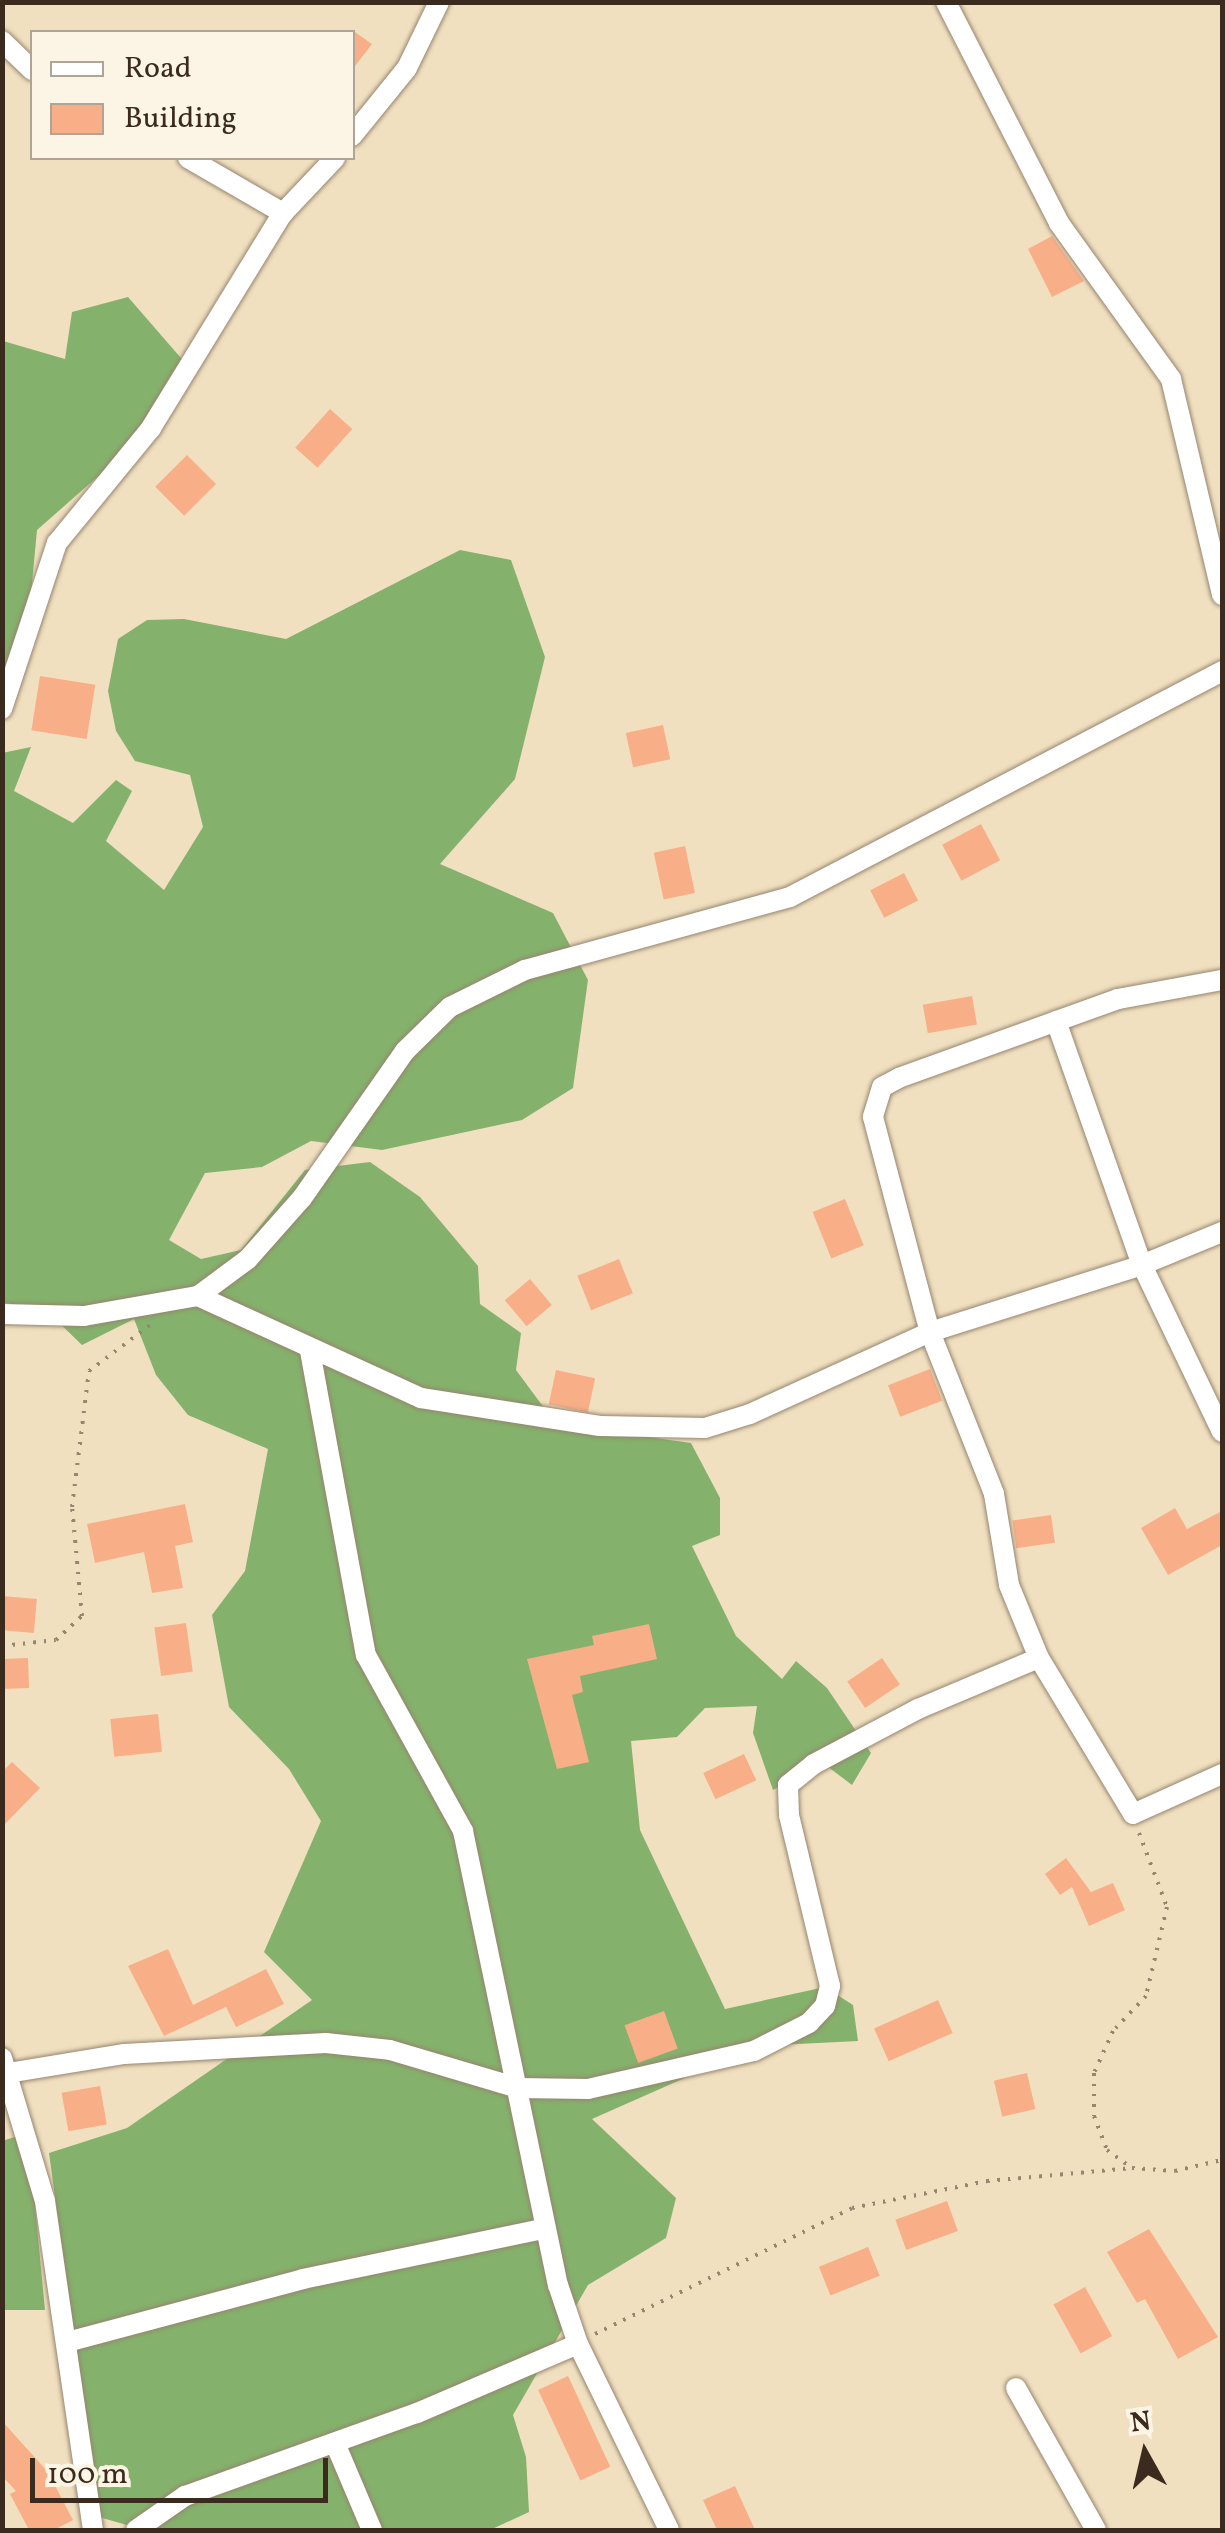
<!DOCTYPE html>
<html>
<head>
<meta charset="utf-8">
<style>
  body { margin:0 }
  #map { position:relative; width:1225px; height:2533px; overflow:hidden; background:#f1e0c0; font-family:Vollkorn,serif }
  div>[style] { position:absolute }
  .forest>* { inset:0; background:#84b26c }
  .building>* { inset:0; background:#f8af88; transform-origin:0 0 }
  .path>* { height:4px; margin-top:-2px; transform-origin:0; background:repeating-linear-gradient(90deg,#96856f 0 2.5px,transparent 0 10.5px) }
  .roads { filter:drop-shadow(0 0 2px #96856f) drop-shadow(0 0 2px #96856f) }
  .street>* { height:20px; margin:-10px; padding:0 10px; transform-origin:10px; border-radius:10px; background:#fff }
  span { translate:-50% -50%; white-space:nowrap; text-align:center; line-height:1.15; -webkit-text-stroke:10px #fcf5e5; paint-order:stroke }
  .frame { position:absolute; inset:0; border:5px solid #3b2a1e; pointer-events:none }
  .legend { position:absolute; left:30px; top:30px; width:325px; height:130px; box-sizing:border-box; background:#fcf5e5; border:2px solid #afa495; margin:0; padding:12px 18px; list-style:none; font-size:30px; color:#3b2a1e }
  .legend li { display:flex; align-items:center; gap:20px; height:50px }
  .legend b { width:50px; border:2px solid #afa495 }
  .north { position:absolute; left:1095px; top:2403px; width:100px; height:100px; -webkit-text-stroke:8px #fcf5e5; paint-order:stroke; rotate:352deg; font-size:28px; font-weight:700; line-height:40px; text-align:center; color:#3b2a1e }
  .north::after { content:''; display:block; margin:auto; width:35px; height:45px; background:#3b2a1e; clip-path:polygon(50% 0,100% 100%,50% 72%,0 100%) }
  .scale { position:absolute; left:30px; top:2458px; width:298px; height:45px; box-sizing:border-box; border:5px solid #3b2a1e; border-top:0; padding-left:12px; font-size:30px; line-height:35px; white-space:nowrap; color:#3b2a1e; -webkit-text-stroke:8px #fcf5e5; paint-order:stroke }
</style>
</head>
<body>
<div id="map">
  <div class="forest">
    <div style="clip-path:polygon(128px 297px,187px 365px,112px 464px,37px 530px,26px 648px,3px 688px,3px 341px,65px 359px,72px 312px)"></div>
    <div style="clip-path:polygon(460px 550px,511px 560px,545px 657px,515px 779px,440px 864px,553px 913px,588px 980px,573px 1088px,522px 1120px,382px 1150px,311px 1141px,262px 1167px,205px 1173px,169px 1240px,201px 1259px,241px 1250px,305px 1170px,370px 1162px,420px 1197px,478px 1266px,480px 1304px,521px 1333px,516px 1370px,556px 1424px,691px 1443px,720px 1498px,720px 1535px,692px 1546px,736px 1636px,782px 1679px,796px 1661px,827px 1688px,871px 1753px,852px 1785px,823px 1763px,773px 1790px,753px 1733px,757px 1706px,705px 1708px,677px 1737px,631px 1741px,640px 1830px,725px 2009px,825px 1987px,853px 2005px,858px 2041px,757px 2046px,592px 2119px,676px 2198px,666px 2238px,588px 2285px,513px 2415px,526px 2457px,529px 2512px,490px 2530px,144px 2530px,99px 2517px,49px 2153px,127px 2128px,312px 2000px,264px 1952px,321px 1821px,289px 1769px,229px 1707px,212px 1615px,245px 1571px,268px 1449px,188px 1415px,156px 1375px,134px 1319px,82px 1345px,51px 1315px,3px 1302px,2px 753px,31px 747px,14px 791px,73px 823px,116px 780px,132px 791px,106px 841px,164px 890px,203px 827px,190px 775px,135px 761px,116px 731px,108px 691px,118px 639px,147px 620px,184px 619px,286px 639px)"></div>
    <div style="clip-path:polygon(21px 2135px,34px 2195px,45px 2310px,3px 2310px,2px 2141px)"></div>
  </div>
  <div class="building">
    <div style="clip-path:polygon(352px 30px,372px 44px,352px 70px)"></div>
    <div style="clip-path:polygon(1052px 236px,1084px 281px,1052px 297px,1028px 249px)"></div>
    <div style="left:330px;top:409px;width:30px;height:52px;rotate:42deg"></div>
    <div style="left:187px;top:455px;width:41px;height:45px;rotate:45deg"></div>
    <div style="left:40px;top:676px;width:56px;height:55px;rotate:9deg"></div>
    <div style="left:663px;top:725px;width:35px;height:38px;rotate:78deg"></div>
    <div style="left:981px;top:824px;width:41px;height:44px;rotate:62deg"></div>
    <div style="left:685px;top:846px;width:48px;height:32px;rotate:78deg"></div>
    <div style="left:904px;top:873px;width:31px;height:38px;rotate:63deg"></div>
    <div style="left:972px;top:996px;width:29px;height:50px;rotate:80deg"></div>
    <div style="left:845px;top:1199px;width:50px;height:35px;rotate:68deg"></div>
    <div style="left:619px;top:1259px;width:37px;height:45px;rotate:68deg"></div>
    <div style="left:530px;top:1279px;width:34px;height:33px;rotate:50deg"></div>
    <div style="left:930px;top:1369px;width:34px;height:45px;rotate:69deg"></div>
    <div style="left:556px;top:1370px;width:40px;height:35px;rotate:12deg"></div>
    <div style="clip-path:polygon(185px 1504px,193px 1542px,175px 1546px,183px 1588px,152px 1593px,144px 1552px,95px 1563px,87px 1524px)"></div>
    <div style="clip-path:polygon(1175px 1508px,1187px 1529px,1222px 1511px,1222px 1545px,1168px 1575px,1141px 1528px)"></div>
    <div style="left:1051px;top:1515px;width:28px;height:39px;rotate:82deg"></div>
    <div style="left:2px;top:1596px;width:35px;height:34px;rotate:5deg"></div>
    <div style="left:186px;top:1623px;width:49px;height:32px;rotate:82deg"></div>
    <div style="clip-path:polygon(649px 1624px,657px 1659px,580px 1676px,583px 1692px,572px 1695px,589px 1762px,557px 1769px,527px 1659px,594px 1645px,592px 1636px)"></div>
    <div style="left:28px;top:1658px;width:30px;height:26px;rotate:88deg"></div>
    <div style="left:882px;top:1658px;width:32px;height:42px;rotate:56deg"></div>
    <div style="left:158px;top:1714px;width:38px;height:48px;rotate:84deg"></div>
    <div style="left:744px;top:1754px;width:29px;height:45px;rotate:65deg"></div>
    <div style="clip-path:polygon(12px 1762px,40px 1788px,2px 1827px,2px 1772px)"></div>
    <div style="clip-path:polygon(1066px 1858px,1091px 1892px,1113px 1883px,1125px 1910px,1089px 1926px,1072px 1887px,1060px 1895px,1045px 1874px)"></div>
    <div style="clip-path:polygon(168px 1949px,193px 2005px,266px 1969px,284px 2004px,236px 2027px,226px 2007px,164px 2036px,128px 1966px)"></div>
    <div style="left:938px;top:2000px;width:36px;height:70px;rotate:66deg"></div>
    <div style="left:664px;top:2011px;width:40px;height:42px;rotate:70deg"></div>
    <div style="left:1027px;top:2073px;width:37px;height:34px;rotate:77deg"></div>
    <div style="left:100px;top:2086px;width:39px;height:39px;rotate:80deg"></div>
    <div style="left:947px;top:2201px;width:32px;height:55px;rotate:70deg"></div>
    <div style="clip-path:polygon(1149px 2229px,1218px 2337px,1178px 2359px,1145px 2299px,1137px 2303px,1107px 2252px)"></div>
    <div style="left:868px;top:2247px;width:31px;height:53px;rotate:68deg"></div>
    <div style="left:1085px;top:2287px;width:56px;height:36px;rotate:61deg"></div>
    <div style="left:568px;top:2376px;width:100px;height:33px;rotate:65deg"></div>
    <div style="clip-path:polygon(2px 2421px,48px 2472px,73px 2520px,54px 2530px,29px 2530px,10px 2494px,16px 2491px,2px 2476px)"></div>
    <div style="clip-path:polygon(735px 2486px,755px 2530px,717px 2530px,703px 2500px)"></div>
  </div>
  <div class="path">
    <div style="left:2px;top:1646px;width:54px;rotate:-6.3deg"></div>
    <div style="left:56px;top:1640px;width:35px;rotate:-43deg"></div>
    <div style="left:82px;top:1616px;width:109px;rotate:-95.2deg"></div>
    <div style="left:72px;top:1507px;width:137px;rotate:-82.9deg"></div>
    <div style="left:89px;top:1371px;width:76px;rotate:-37deg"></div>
    <div style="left:1139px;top:1833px;width:79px;rotate:69.3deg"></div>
    <div style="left:1167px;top:1907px;width:91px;rotate:103.3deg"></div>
    <div style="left:1146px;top:1996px;width:48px;rotate:133.3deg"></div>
    <div style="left:1113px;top:2031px;width:46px;rotate:114.3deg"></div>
    <div style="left:1094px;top:2073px;width:43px;rotate:90deg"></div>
    <div style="left:1094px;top:2116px;width:36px;rotate:69deg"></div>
    <div style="left:1107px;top:2150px;width:31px;rotate:36deg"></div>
    <div style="left:1132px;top:2168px;width:43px;rotate:4deg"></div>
    <div style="left:1175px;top:2171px;width:48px;rotate:-13.2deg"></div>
    <div style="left:595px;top:2334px;width:286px;rotate:-26.1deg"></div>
    <div style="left:852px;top:2208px;width:138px;rotate:-11.3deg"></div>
    <div style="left:987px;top:2181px;width:146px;rotate:-5.1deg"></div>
  </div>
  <div class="roads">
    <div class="street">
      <div style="left:946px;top:2px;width:248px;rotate:62.9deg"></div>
      <div style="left:1059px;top:223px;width:192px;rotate:54.3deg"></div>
      <div style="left:1171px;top:379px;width:222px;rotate:76.7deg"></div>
      <div style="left:2px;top:41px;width:42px;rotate:44deg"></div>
      <div style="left:352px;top:136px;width:87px;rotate:-51deg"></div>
      <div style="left:407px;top:68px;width:73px;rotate:-64.1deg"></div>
      <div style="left:188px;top:158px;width:110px;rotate:30.1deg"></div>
      <div style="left:2px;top:709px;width:175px;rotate:-71.7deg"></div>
      <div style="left:57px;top:543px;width:149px;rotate:-50.7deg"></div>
      <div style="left:151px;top:428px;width:252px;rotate:-58.5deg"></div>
      <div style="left:283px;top:213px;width:76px;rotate:-46.6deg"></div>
      <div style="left:1222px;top:980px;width:106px;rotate:169.6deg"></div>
      <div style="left:1118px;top:999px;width:233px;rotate:160.2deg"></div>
      <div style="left:899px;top:1078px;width:19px;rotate:152deg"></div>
      <div style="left:882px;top:1087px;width:31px;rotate:107deg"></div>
      <div style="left:873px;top:1117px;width:222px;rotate:75.2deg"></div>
      <div style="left:930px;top:1332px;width:174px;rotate:68.4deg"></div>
      <div style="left:994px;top:1494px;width:92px;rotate:80.6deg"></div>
      <div style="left:1009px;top:1585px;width:79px;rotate:67.7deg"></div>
      <div style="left:1039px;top:1658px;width:182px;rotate:58.9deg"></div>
      <div style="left:1133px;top:1814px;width:98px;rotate:-24.2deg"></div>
      <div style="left:1056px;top:1021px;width:259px;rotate:70.6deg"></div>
      <div style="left:1142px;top:1265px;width:185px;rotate:64.4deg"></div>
      <div style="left:198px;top:1296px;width:245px;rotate:24.6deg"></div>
      <div style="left:421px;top:1398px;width:181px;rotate:8.9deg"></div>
      <div style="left:600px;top:1426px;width:105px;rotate:1.1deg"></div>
      <div style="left:705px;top:1428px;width:47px;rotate:-17.3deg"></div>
      <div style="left:750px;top:1414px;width:198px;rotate:-24.5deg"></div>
      <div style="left:930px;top:1332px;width:222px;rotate:-17.5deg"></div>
      <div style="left:1142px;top:1265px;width:87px;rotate:-22.4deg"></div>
      <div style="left:2px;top:1314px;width:82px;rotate:1.4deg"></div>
      <div style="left:84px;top:1316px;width:116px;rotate:-10deg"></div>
      <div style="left:198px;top:1296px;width:62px;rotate:-36.5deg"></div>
      <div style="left:248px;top:1259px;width:81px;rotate:-48.5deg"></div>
      <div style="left:302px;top:1198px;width:179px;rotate:-55deg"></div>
      <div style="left:405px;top:1051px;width:63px;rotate:-44.4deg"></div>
      <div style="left:450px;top:1007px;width:84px;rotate:-26.3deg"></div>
      <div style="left:525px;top:970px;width:275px;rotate:-15.4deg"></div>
      <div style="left:790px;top:897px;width:488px;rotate:-27.6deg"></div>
      <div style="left:310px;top:1351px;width:309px;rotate:79.6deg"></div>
      <div style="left:366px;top:1655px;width:201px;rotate:61.1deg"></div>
      <div style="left:463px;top:1831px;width:464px;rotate:78.2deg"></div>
      <div style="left:558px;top:2285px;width:62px;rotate:71.3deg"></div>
      <div style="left:578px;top:2344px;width:207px;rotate:63.9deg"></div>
      <div style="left:2px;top:2058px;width:149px;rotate:73.3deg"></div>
      <div style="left:45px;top:2201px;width:332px;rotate:81.7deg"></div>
      <div style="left:8px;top:2073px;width:118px;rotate:-9.3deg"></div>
      <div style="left:124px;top:2054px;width:202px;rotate:-3.1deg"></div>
      <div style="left:326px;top:2043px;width:64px;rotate:6.2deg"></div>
      <div style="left:390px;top:2050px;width:134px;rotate:16.5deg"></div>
      <div style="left:518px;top:2088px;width:70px;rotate:0.8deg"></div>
      <div style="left:588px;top:2089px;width:170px;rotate:-12.9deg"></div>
      <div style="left:754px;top:2051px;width:62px;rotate:-27deg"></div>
      <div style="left:809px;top:2023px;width:23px;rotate:-47deg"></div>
      <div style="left:825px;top:2006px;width:21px;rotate:-76deg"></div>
      <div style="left:830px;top:1986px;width:176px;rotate:-103.5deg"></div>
      <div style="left:789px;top:1815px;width:30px;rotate:-92deg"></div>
      <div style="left:788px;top:1785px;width:33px;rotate:-39deg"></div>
      <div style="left:814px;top:1764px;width:118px;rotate:-27.9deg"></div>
      <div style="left:918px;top:1709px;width:131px;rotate:-22.9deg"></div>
      <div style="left:67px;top:2342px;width:244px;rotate:-14.9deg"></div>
      <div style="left:303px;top:2279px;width:245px;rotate:-11.8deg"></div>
      <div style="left:1016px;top:2388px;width:163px;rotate:60.6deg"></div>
      <div style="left:335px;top:2443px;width:95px;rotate:67deg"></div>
      <div style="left:136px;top:2530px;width:60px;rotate:-34.8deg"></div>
      <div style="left:185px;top:2496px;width:246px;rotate:-19.7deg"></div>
      <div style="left:417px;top:2413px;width:175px;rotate:-23.2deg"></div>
    </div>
  </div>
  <div class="frame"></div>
  <ul class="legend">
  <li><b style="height:12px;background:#fff"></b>Road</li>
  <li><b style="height:28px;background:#f8af88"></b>Building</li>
  </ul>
  <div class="north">N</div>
  <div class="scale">100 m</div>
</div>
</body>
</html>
